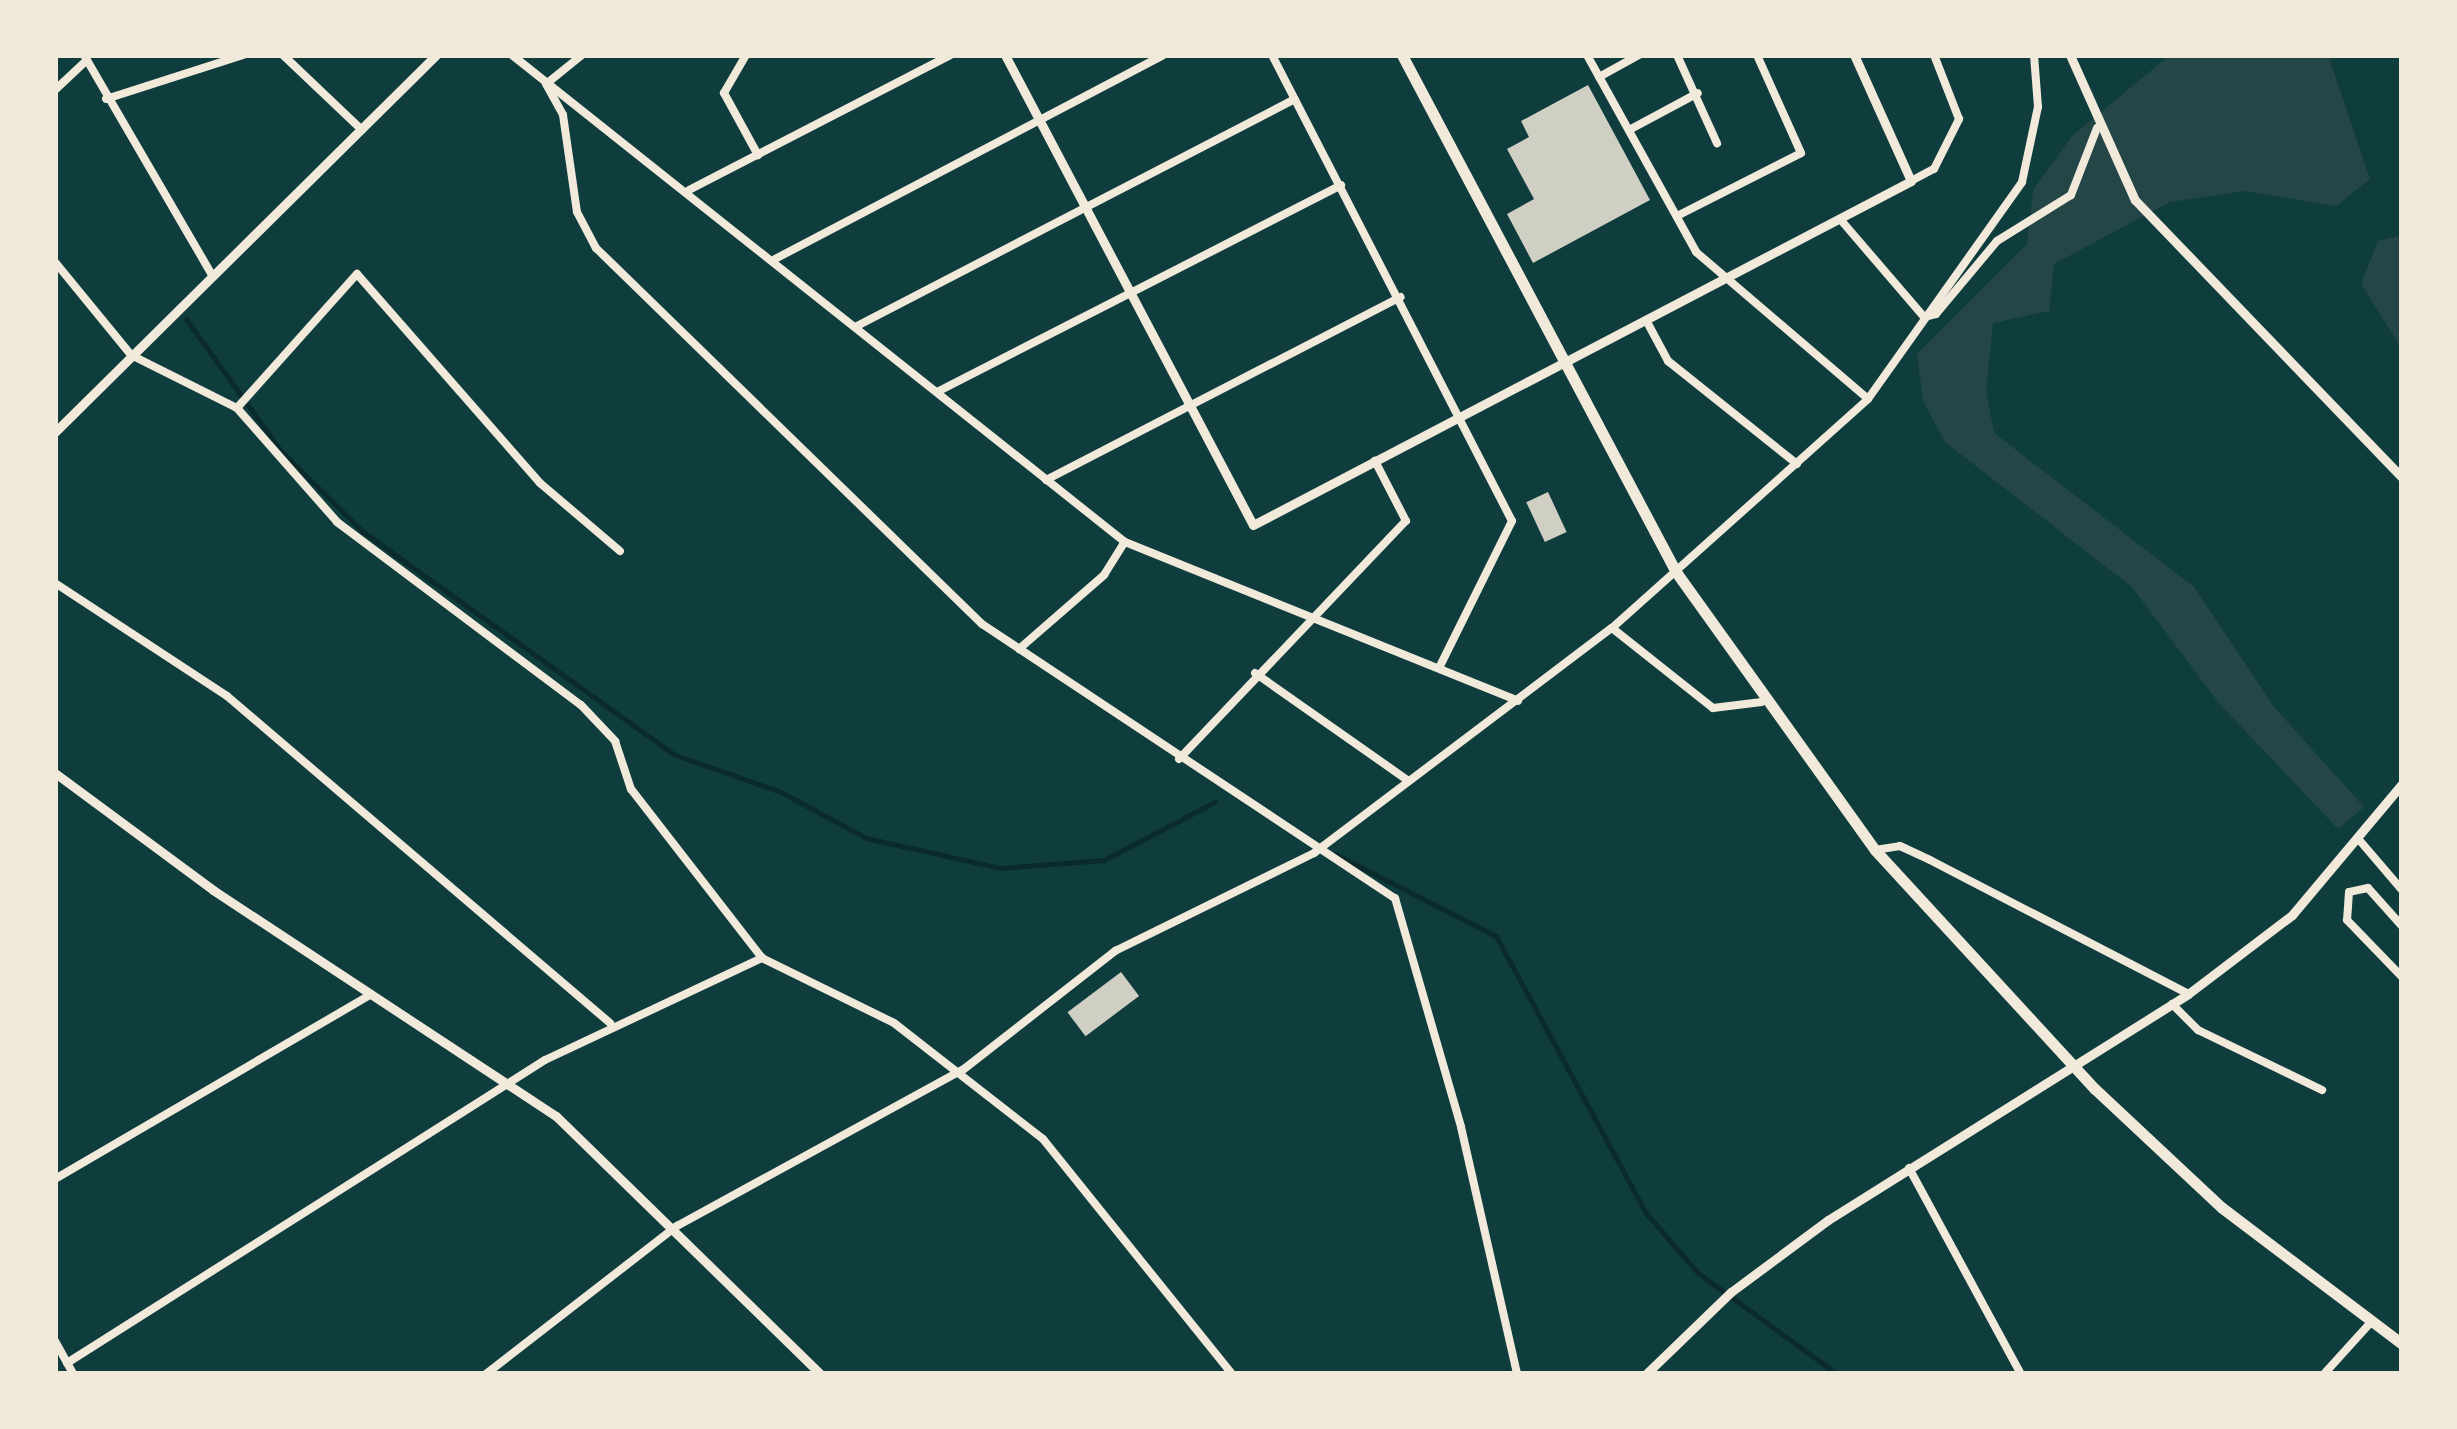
<!DOCTYPE html>
<html>
<head>
<meta charset="utf-8">
<style>
  body { margin:0 }
  #map { position:relative; width:2457px; height:1429px; overflow:hidden; background:#0f3d3e; font-family:Quicksand,sans-serif }
  div>[style] { position:absolute }
  .green>* { inset:0; background:#244646 }
  .stream>* { height:5px; margin:-2.5px; padding:0 2.5px; transform-origin:2.5px; border-radius:2.5px; background:#0a2a2b }
  .building>* { inset:0; background:#cfcfc3; transform-origin:0 0 }
  .minor>* { height:8px; margin:-4px; padding:0 4px; transform-origin:4px; border-radius:4px; background:#f1e9da }
  .tertiary>* { height:9px; margin:-4.5px; padding:0 4.5px; transform-origin:4.5px; border-radius:4.5px; background:#f1e9da }
  .primary>* { height:11px; margin:-5.5px; padding:0 5.5px; transform-origin:5.5px; border-radius:5.5px; background:#f1e9da }
  span { translate:-50% -50%; white-space:nowrap; text-align:center; line-height:1.15; -webkit-text-stroke:8px #f1e9da; paint-order:stroke }
  .frame { position:absolute; inset:0; border:58px solid #f1e9da; pointer-events:none }
</style>
</head>
<body>
<div id="map">
  <div class="green">
    <div style="clip-path:polygon(2170px 55px,2328px 55px,2370px 179px,2337px 206px,2244px 191px,2170px 202px,2054px 264px,2049px 311px,1993px 323px,1986px 390px,1994px 433px,2194px 587px,2274px 707px,2364px 807px,2338px 829px,2218px 702px,2132px 587px,1945px 442px,1923px 401px,1917px 354px,2027px 244px,2033px 190px,2072px 136px)"></div>
    <div style="clip-path:polygon(2402px 235px,2402px 349px,2361px 284px,2378px 241px)"></div>
  </div>
  <div class="stream">
    <div style="left:186px;top:319px;width:163px;rotate:54.3deg"></div>
    <div style="left:281px;top:451px;width:114px;rotate:44.6deg"></div>
    <div style="left:362px;top:531px;width:383px;rotate:35.6deg"></div>
    <div style="left:673px;top:754px;width:114px;rotate:19.4deg"></div>
    <div style="left:781px;top:792px;width:97px;rotate:28.4deg"></div>
    <div style="left:866px;top:838px;width:137px;rotate:12.6deg"></div>
    <div style="left:1000px;top:868px;width:104px;rotate:-4.4deg"></div>
    <div style="left:1104px;top:860px;width:125px;rotate:-27.6deg"></div>
    <div style="left:1335px;top:854px;width:181px;rotate:27deg"></div>
    <div style="left:1496px;top:936px;width:315px;rotate:61.6deg"></div>
    <div style="left:1646px;top:1213px;width:79px;rotate:49.1deg"></div>
    <div style="left:1698px;top:1273px;width:172px;rotate:36deg"></div>
  </div>
  <div class="building">
    <div style="clip-path:polygon(1588px 85px,1650px 200px,1533px 263px,1507px 214px,1534px 199px,1507px 149px,1529px 137px,1521px 121px)"></div>
    <div style="left:1548px;top:492px;width:44px;height:24px;rotate:65deg"></div>
    <div style="left:1121px;top:972px;width:30px;height:67px;rotate:53deg"></div>
  </div>
  <div class="minor">
    <div style="left:84px;top:55px;width:255px;rotate:59.8deg"></div>
    <div style="left:283px;top:55px;width:109px;rotate:43.5deg"></div>
    <div style="left:512px;top:55px;width:783px;rotate:38.47deg"></div>
    <div style="left:1125px;top:542px;width:424px;rotate:22deg"></div>
    <div style="left:582px;top:55px;width:46px;rotate:141.1deg"></div>
    <div style="left:546px;top:84px;width:35px;rotate:61deg"></div>
    <div style="left:563px;top:115px;width:98px;rotate:81.8deg"></div>
    <div style="left:577px;top:212px;width:41px;rotate:62.2deg"></div>
    <div style="left:596px;top:248px;width:539px;rotate:44.25deg"></div>
    <div style="left:982px;top:624px;width:496px;rotate:33.6deg"></div>
    <div style="left:1395px;top:898px;width:238px;rotate:73.9deg"></div>
    <div style="left:1461px;top:1127px;width:253px;rotate:77.2deg"></div>
    <div style="left:746px;top:55px;width:44px;rotate:120.1deg"></div>
    <div style="left:724px;top:93px;width:71px;rotate:61.3deg"></div>
    <div style="left:1272px;top:55px;width:524px;rotate:62.75deg"></div>
    <div style="left:1512px;top:521px;width:164px;rotate:116.4deg"></div>
    <div style="left:1587px;top:55px;width:225px;rotate:61deg"></div>
    <div style="left:1696px;top:252px;width:226px;rotate:40.5deg"></div>
    <div style="left:1677px;top:55px;width:97px;rotate:65.6deg"></div>
    <div style="left:1599px;top:77px;width:46px;rotate:-28.8deg"></div>
    <div style="left:55px;top:90px;width:44px;rotate:-43.2deg"></div>
    <div style="left:106px;top:99px;width:144px;rotate:-17.8deg"></div>
    <div style="left:1629px;top:130px;width:78px;rotate:-28.2deg"></div>
    <div style="left:1911px;top:181px;width:26px;rotate:-28deg"></div>
    <div style="left:1934px;top:169px;width:56px;rotate:-63.4deg"></div>
    <div style="left:1959px;top:119px;width:69px;rotate:-111.3deg"></div>
    <div style="left:689px;top:190px;width:294px;rotate:-27.3deg"></div>
    <div style="left:1677px;top:216px;width:139px;rotate:-26.9deg"></div>
    <div style="left:1801px;top:153px;width:107px;rotate:-114.2deg"></div>
    <div style="left:1840px;top:219px;width:129px;rotate:49.4deg"></div>
    <div style="left:1924px;top:317px;width:12px;rotate:-14deg"></div>
    <div style="left:1936px;top:314px;width:95px;rotate:-50.1deg"></div>
    <div style="left:1997px;top:241px;width:87px;rotate:-31.9deg"></div>
    <div style="left:2071px;top:195px;width:72px;rotate:-68.8deg"></div>
    <div style="left:775px;top:259px;width:438px;rotate:-27.7deg"></div>
    <div style="left:55px;top:262px;width:120px;rotate:50.7deg"></div>
    <div style="left:131px;top:355px;width:119px;rotate:26.6deg"></div>
    <div style="left:237px;top:408px;width:152px;rotate:48.7deg"></div>
    <div style="left:337px;top:522px;width:305px;rotate:36.9deg"></div>
    <div style="left:581px;top:705px;width:50px;rotate:46.6deg"></div>
    <div style="left:615px;top:741px;width:51px;rotate:71.6deg"></div>
    <div style="left:631px;top:789px;width:214px;rotate:52.2deg"></div>
    <div style="left:762px;top:958px;width:147px;rotate:26.2deg"></div>
    <div style="left:894px;top:1023px;width:189px;rotate:37.9deg"></div>
    <div style="left:1043px;top:1139px;width:302px;rotate:51.2deg"></div>
    <div style="left:1646px;top:320px;width:47px;rotate:61.8deg"></div>
    <div style="left:1668px;top:361px;width:165px;rotate:38.6deg"></div>
    <div style="left:857px;top:326px;width:493px;rotate:-27.4deg"></div>
    <div style="left:937px;top:392px;width:454px;rotate:-27.1deg"></div>
    <div style="left:237px;top:408px;width:180px;rotate:-48.2deg"></div>
    <div style="left:357px;top:274px;width:278px;rotate:48.8deg"></div>
    <div style="left:540px;top:483px;width:105px;rotate:40.4deg"></div>
    <div style="left:1046px;top:480px;width:399px;rotate:-27.3deg"></div>
    <div style="left:55px;top:583px;width:206px;rotate:33.3deg"></div>
    <div style="left:227px;top:696px;width:504px;rotate:40.49deg"></div>
    <div style="left:1612px;top:628px;width:129px;rotate:38.4deg"></div>
    <div style="left:1713px;top:708px;width:49px;rotate:-7deg"></div>
    <div style="left:1019px;top:649px;width:113px;rotate:-41deg"></div>
    <div style="left:1104px;top:575px;width:39px;rotate:-58deg"></div>
    <div style="left:1255px;top:673px;width:186px;rotate:35.1deg"></div>
    <div style="left:1179px;top:759px;width:329px;rotate:-46.4deg"></div>
    <div style="left:1406px;top:521px;width:68px;rotate:-117.3deg"></div>
    <div style="left:2361px;top:842px;width:63px;rotate:49.5deg"></div>
    <div style="left:1875px;top:850px;width:25px;rotate:-9deg"></div>
    <div style="left:1900px;top:846px;width:33px;rotate:25deg"></div>
    <div style="left:1930px;top:860px;width:291px;rotate:27.4deg"></div>
    <div style="left:2402px;top:926px;width:51px;rotate:-131.8deg"></div>
    <div style="left:2368px;top:888px;width:19px;rotate:168deg"></div>
    <div style="left:2349px;top:892px;width:28px;rotate:94deg"></div>
    <div style="left:2347px;top:920px;width:79px;rotate:46deg"></div>
    <div style="left:2172px;top:1004px;width:37px;rotate:45deg"></div>
    <div style="left:2198px;top:1030px;width:138px;rotate:25.8deg"></div>
    <div style="left:1909px;top:1168px;width:234px;rotate:61.5deg"></div>
    <div style="left:55px;top:1179px;width:366px;rotate:-30.3deg"></div>
    <div style="left:55px;top:1341px;width:38px;rotate:61deg"></div>
    <div style="left:67px;top:1363px;width:566px;rotate:-32.37deg"></div>
    <div style="left:545px;top:1060px;width:240px;rotate:-25.2deg"></div>
    <div style="left:486px;top:1374px;width:242px;rotate:-37.8deg"></div>
    <div style="left:677px;top:1226px;width:327px;rotate:-28.7deg"></div>
    <div style="left:964px;top:1069px;width:192px;rotate:-38deg"></div>
    <div style="left:1115px;top:951px;width:222px;rotate:-26.2deg"></div>
    <div style="left:1314px;top:853px;width:373px;rotate:-37.1deg"></div>
    <div style="left:1612px;top:628px;width:343px;rotate:-41.8deg"></div>
    <div style="left:1868px;top:399px;width:266px;rotate:-54.6deg"></div>
    <div style="left:2022px;top:182px;width:77px;rotate:-78deg"></div>
    <div style="left:2038px;top:107px;width:52px;rotate:-94.4deg"></div>
    <div style="left:2324px;top:1374px;width:72px;rotate:-47.8deg"></div>
  </div>
  <div class="tertiary">
    <div style="left:1005px;top:55px;width:531px;rotate:62.18deg"></div>
    <div style="left:1253px;top:525px;width:742px;rotate:-27.6deg"></div>
    <div style="left:1911px;top:181px;width:138px;rotate:-114.3deg"></div>
    <div style="left:2070px;top:55px;width:159px;rotate:65.9deg"></div>
    <div style="left:2135px;top:200px;width:385px;rotate:46.1deg"></div>
    <div style="left:55px;top:432px;width:536px;rotate:-44.7deg"></div>
    <div style="left:55px;top:773px;width:197px;rotate:36.5deg"></div>
    <div style="left:213px;top:890px;width:411px;rotate:33.4deg"></div>
    <div style="left:556px;top:1116px;width:369px;rotate:44.3deg"></div>
    <div style="left:1646px;top:1374px;width:118px;rotate:-44deg"></div>
    <div style="left:1731px;top:1292px;width:121px;rotate:-36.6deg"></div>
    <div style="left:1828px;top:1220px;width:425px;rotate:-32.1deg"></div>
    <div style="left:2188px;top:994px;width:131px;rotate:-37.2deg"></div>
    <div style="left:2292px;top:915px;width:171px;rotate:-50deg"></div>
  </div>
  <div class="primary">
    <div style="left:1402px;top:55px;width:585px;rotate:62.08deg"></div>
    <div style="left:1676px;top:572px;width:342px;rotate:54.4deg"></div>
    <div style="left:1875px;top:850px;width:325px;rotate:47.4deg"></div>
    <div style="left:2095px;top:1089px;width:173px;rotate:43.1deg"></div>
    <div style="left:2221px;top:1207px;width:227px;rotate:37.1deg"></div>
  </div>
  <div class="frame"></div>
</div>
</body>
</html>
